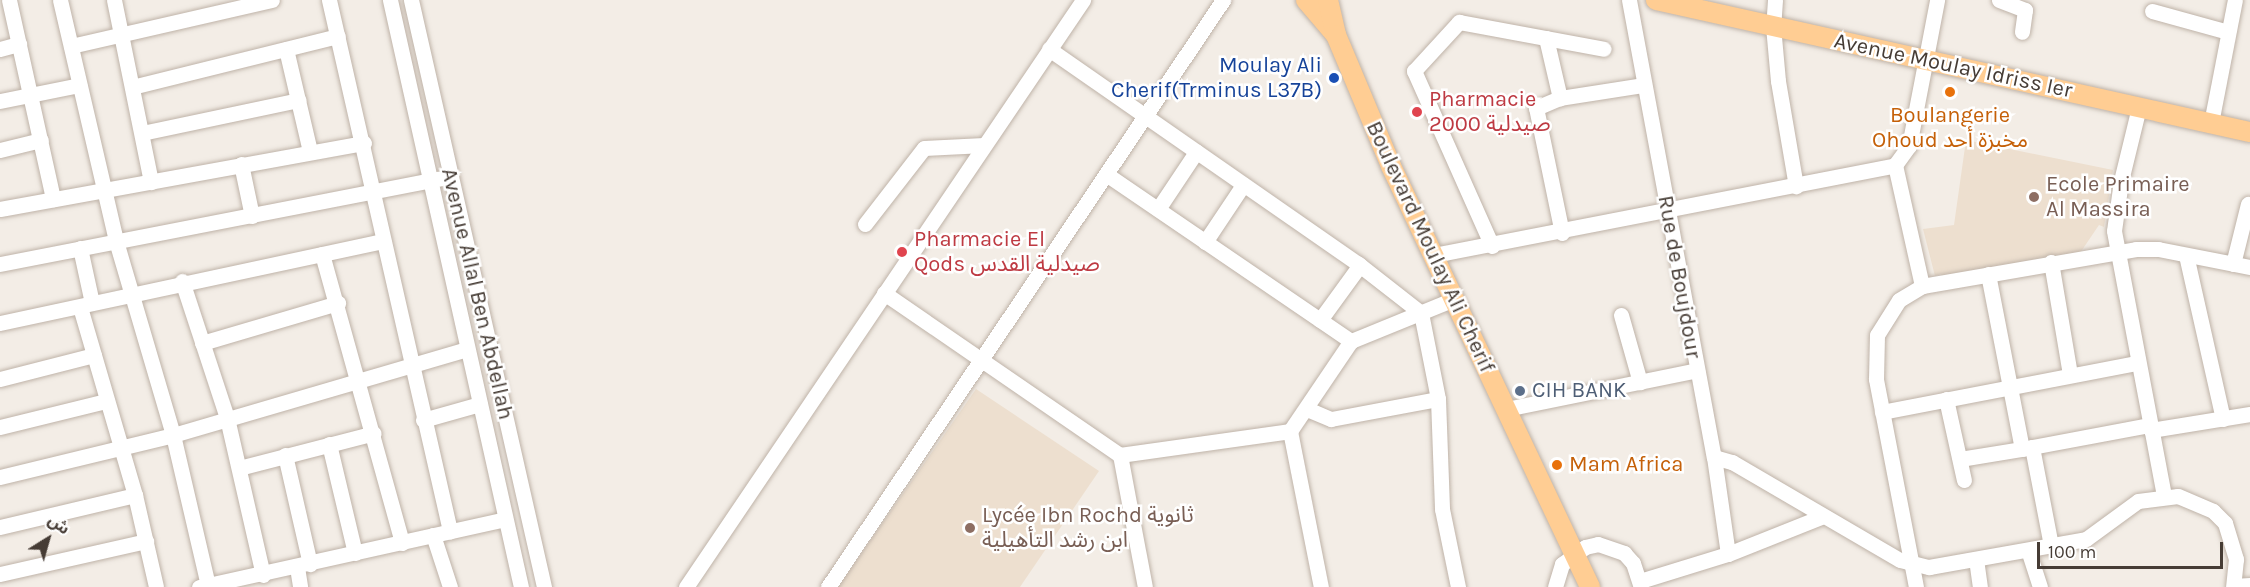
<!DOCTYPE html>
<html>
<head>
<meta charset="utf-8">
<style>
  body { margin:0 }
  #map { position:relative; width:2250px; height:587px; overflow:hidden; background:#f3ede6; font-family:Karla,"Noto Sans Arabic",sans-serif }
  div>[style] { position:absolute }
  .education>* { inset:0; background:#eddfcf }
  .roads { filter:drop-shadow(0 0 2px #bfb3a8) drop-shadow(0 0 2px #bfb3a8) }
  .minor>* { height:15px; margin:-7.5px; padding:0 7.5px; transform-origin:7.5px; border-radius:7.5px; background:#fff }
  .major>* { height:20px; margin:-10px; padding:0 10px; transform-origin:10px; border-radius:10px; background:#ffcd93 }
  .dots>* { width:16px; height:16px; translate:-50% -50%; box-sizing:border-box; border:3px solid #fff; border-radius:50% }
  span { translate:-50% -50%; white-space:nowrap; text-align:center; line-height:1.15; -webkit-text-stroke:5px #fff; paint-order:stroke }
  .transit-label { font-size:22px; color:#164399 }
  .right { translate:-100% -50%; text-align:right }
  .street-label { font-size:22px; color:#463c35 }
  .health-label { font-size:22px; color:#be3a42 }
  .left { translate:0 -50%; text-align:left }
  .food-label { font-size:22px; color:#c56008 }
  .education-label { font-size:22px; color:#785e54 }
  .service-label { font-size:22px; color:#4e5e75 }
  .north { position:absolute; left:18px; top:509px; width:60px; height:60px; -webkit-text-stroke:4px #fff; paint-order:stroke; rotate:37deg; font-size:16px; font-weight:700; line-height:24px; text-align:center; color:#463c35 }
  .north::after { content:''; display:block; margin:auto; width:21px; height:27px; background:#463c35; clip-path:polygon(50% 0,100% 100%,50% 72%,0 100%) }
  .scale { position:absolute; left:2037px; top:542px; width:186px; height:27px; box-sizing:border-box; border:3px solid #463c35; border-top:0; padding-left:8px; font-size:18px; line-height:21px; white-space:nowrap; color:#463c35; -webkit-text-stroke:4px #fff; paint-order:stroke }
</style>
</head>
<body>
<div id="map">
  <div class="education">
    <div style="clip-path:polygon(1966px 140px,2113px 170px,2104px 227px,2099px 225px,2080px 253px,1943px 279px,1941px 274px,1935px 276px,1923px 229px,1954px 225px)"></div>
    <div style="clip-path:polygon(976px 389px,1099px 471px,1020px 587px,838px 587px)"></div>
  </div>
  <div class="roads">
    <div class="minor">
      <div style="left:9px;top:0;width:204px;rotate:77.5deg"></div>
      <div style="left:60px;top:0;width:247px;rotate:76.9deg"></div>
      <div style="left:116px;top:241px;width:202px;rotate:73.6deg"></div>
      <div style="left:173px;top:435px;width:154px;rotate:76.9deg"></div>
      <div style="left:114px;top:0;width:186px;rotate:78.5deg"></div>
      <div style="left:329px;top:0;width:545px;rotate:77.16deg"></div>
      <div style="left:390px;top:0;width:601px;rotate:77.42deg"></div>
      <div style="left:411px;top:0;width:602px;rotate:77.23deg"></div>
      <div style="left:1629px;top:0;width:465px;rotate:79.5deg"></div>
      <div style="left:1714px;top:457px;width:98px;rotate:81.8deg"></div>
      <div style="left:1775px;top:0;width:26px;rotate:94deg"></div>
      <div style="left:1773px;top:26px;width:55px;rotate:84.8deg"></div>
      <div style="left:1778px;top:81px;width:107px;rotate:80.3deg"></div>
      <div style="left:1999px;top:0;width:28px;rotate:21deg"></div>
      <div style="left:2025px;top:10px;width:22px;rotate:98deg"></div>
      <div style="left:2152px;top:11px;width:79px;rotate:15.4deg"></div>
      <div style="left:1546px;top:38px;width:62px;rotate:76.9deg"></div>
      <div style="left:71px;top:46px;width:206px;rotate:-12.9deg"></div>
      <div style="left:0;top:49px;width:20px;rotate:-15deg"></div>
      <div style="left:286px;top:49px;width:105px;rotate:76.8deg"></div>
      <div style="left:1049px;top:49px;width:375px;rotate:34.8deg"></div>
      <div style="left:1357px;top:263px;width:81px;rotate:38deg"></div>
      <div style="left:1421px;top:313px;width:88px;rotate:78.8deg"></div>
      <div style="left:1438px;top:399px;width:110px;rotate:87.9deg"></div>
      <div style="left:1442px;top:509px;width:80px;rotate:78.4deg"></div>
      <div style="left:132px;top:87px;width:212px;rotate:-13.9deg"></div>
      <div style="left:0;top:101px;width:81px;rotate:-11.4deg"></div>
      <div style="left:2139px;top:107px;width:76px;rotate:103.7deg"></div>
      <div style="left:2121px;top:181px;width:50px;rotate:98deg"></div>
      <div style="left:2114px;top:231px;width:269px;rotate:79.3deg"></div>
      <div style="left:2211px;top:123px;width:125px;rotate:-79deg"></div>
      <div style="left:142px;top:133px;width:160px;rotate:-11.9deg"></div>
      <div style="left:0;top:150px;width:42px;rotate:-13.7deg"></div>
      <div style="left:241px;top:164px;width:53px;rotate:78.1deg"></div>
      <div style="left:1895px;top:165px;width:124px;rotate:77.4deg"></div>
      <div style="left:1106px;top:174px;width:297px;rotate:34.3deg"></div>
      <div style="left:0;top:209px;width:370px;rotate:-10.3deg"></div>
      <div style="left:1158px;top:209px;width:69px;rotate:-56.3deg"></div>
      <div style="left:865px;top:224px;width:96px;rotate:-52.2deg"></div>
      <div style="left:924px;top:148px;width:60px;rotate:-2.9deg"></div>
      <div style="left:1562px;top:233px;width:128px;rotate:-101.7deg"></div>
      <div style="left:1536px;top:108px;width:26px;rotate:-23deg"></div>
      <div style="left:1560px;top:98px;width:84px;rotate:-8.9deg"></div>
      <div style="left:1205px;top:242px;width:69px;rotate:-56.3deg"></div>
      <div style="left:1492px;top:246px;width:192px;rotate:-114deg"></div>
      <div style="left:1414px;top:71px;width:67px;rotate:-47.4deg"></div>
      <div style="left:1459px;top:22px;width:147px;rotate:10.5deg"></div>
      <div style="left:80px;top:248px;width:56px;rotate:77.7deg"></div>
      <div style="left:322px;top:254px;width:300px;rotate:74.5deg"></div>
      <div style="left:1434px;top:255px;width:470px;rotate:-11deg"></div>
      <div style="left:1895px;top:165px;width:24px;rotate:-54deg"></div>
      <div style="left:1909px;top:146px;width:149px;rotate:-79.1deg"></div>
      <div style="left:2186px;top:255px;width:168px;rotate:77.3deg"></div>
      <div style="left:2051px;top:262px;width:114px;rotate:80.4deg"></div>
      <div style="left:0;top:264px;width:447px;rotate:-11deg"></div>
      <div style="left:2233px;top:264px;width:62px;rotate:-76deg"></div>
      <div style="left:1988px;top:274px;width:178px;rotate:79deg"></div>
      <div style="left:2022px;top:449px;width:10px;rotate:-11deg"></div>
      <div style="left:2032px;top:447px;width:101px;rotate:79.1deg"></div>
      <div style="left:182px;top:281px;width:144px;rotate:71.8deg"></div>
      <div style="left:227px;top:418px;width:161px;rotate:77.1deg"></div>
      <div style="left:884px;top:293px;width:286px;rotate:34.5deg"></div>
      <div style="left:1120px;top:455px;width:134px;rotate:79.3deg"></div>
      <div style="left:80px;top:307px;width:196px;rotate:73.7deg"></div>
      <div style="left:135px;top:495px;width:94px;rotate:77.1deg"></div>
      <div style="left:1621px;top:315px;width:70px;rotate:74.2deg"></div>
      <div style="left:1320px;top:320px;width:68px;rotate:-54deg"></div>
      <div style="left:0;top:323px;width:392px;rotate:-12.1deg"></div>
      <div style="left:202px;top:343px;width:142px;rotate:-16.4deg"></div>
      <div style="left:0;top:379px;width:97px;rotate:-14.3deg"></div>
      <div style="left:1946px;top:399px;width:83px;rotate:77.5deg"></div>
      <div style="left:1307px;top:409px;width:26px;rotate:23deg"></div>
      <div style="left:1331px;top:419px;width:109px;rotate:-10.6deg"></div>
      <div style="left:1506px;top:409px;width:195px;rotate:-11.5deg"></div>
      <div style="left:1882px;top:412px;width:260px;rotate:-10.9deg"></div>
      <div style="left:423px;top:420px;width:59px;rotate:-15.7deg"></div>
      <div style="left:0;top:427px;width:109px;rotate:-13.8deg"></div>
      <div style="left:2151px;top:430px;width:100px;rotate:-9.2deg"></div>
      <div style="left:1290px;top:431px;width:159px;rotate:78.8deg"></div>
      <div style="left:329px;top:444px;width:112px;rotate:76.6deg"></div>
      <div style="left:2032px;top:447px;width:120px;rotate:-10.6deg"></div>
      <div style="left:285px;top:455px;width:112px;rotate:77.1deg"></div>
      <div style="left:1120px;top:455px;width:172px;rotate:-8deg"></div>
      <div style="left:1290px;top:431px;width:109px;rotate:-55.9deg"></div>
      <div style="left:1351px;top:341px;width:111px;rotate:-22.2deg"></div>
      <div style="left:1714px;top:457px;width:19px;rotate:16deg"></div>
      <div style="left:1732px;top:462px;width:194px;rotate:30.3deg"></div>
      <div style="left:1900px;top:560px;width:30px;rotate:14deg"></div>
      <div style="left:1929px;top:567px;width:159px;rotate:-10.1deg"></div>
      <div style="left:2086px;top:539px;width:64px;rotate:-36.2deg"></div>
      <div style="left:2138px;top:501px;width:40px;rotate:-7.1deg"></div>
      <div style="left:2178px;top:496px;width:38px;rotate:23deg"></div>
      <div style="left:2213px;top:511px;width:17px;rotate:45deg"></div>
      <div style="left:2225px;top:523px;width:38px;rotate:73deg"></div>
      <div style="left:2236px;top:559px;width:28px;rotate:96deg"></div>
      <div style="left:1960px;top:459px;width:63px;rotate:-9.2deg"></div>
      <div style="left:239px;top:468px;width:139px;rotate:-14.5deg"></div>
      <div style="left:0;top:477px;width:178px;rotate:-13.6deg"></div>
      <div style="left:173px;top:435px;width:306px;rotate:-16.3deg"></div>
      <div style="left:0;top:527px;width:139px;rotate:-13.3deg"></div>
      <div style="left:433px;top:535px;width:55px;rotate:71.9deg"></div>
      <div style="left:2028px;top:550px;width:39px;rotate:72deg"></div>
      <div style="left:1976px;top:559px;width:28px;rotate:82deg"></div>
      <div style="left:297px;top:567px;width:20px;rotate:81deg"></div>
      <div style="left:0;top:574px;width:150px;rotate:-12.7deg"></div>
      <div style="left:1640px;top:581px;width:92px;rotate:-17.1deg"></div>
      <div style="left:1728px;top:554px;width:100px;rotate:-21.7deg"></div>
      <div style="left:2234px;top:586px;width:16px;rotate:-4deg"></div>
      <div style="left:199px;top:587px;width:313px;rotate:-12.5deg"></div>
      <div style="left:686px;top:587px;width:709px;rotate:-55.93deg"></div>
      <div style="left:828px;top:587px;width:708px;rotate:-56.06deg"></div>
      <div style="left:1555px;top:587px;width:24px;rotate:-73deg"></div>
      <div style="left:1562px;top:564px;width:29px;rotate:-36deg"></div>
      <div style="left:1585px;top:547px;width:13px;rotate:-13deg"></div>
      <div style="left:1598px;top:544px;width:28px;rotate:19deg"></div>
      <div style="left:1624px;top:553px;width:13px;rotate:48deg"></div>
      <div style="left:1633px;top:563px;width:25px;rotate:72deg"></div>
      <div style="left:1916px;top:587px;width:212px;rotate:-100.9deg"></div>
      <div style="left:1876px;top:379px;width:44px;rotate:-88.7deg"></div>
      <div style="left:1877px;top:335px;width:41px;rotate:-57.8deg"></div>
      <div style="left:1899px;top:300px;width:27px;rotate:-31deg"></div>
      <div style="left:1922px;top:286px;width:217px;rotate:-9.8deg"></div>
      <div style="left:2136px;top:249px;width:22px"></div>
      <div style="left:2158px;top:249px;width:94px;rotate:11.1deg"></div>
    </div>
    <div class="major">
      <div style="left:1306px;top:0;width:45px;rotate:49.5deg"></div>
      <div style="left:1328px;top:0;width:36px;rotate:77deg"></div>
      <div style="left:1336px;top:35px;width:142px;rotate:67.2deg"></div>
      <div style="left:1391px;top:166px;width:466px;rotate:64.7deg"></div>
      <div style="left:1656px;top:0;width:608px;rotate:12.53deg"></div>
    </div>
  </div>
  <div class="dots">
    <div style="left:1334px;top:78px;background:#1a4fb4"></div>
    <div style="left:1950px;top:92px;background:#e8710a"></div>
    <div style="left:1417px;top:112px;background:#e0444e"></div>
    <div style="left:2034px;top:197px;background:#8d6e63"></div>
    <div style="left:902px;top:252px;background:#e0444e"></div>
    <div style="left:1520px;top:391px;background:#5c6f8a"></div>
    <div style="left:1557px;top:465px;background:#e8710a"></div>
    <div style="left:970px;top:528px;background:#8d6e63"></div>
  </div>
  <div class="transit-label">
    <span class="right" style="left:1322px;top:78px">Moulay Ali<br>Cherif(Trminus L37B)</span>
  </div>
  <div class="street-label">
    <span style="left:1953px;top:66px;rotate:12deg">Avenue Moulay Idriss Ier</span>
    <span style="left:1430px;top:247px;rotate:65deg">Boulevard Moulay Ali Cherif</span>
    <span style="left:1679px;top:277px;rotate:80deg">Rue de Boujdour</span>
    <span style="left:477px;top:294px;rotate:77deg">Avenue Allal Ben Abdellah</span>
  </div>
  <div class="health-label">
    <span class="left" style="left:1429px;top:112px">Pharmacie<br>2000 صيدلية</span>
    <span class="left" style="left:914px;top:252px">Pharmacie El<br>Qods صيدلية القدس</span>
  </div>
  <div class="food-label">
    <span style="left:1950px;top:128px">Boulangerie<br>Ohoud مخبزة أحد</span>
    <span class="left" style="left:1569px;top:465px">Mam Africa</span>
  </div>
  <div class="education-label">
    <span class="left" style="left:2046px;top:197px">Ecole Primaire<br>Al Massira</span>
    <span class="left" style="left:982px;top:528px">Lycée Ibn Rochd ثانوية<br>ابن رشد التأهيلية</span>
  </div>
  <div class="service-label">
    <span class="left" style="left:1532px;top:391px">CIH BANK</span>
  </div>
  <div class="north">ش</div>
  <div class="scale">100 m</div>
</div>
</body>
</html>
